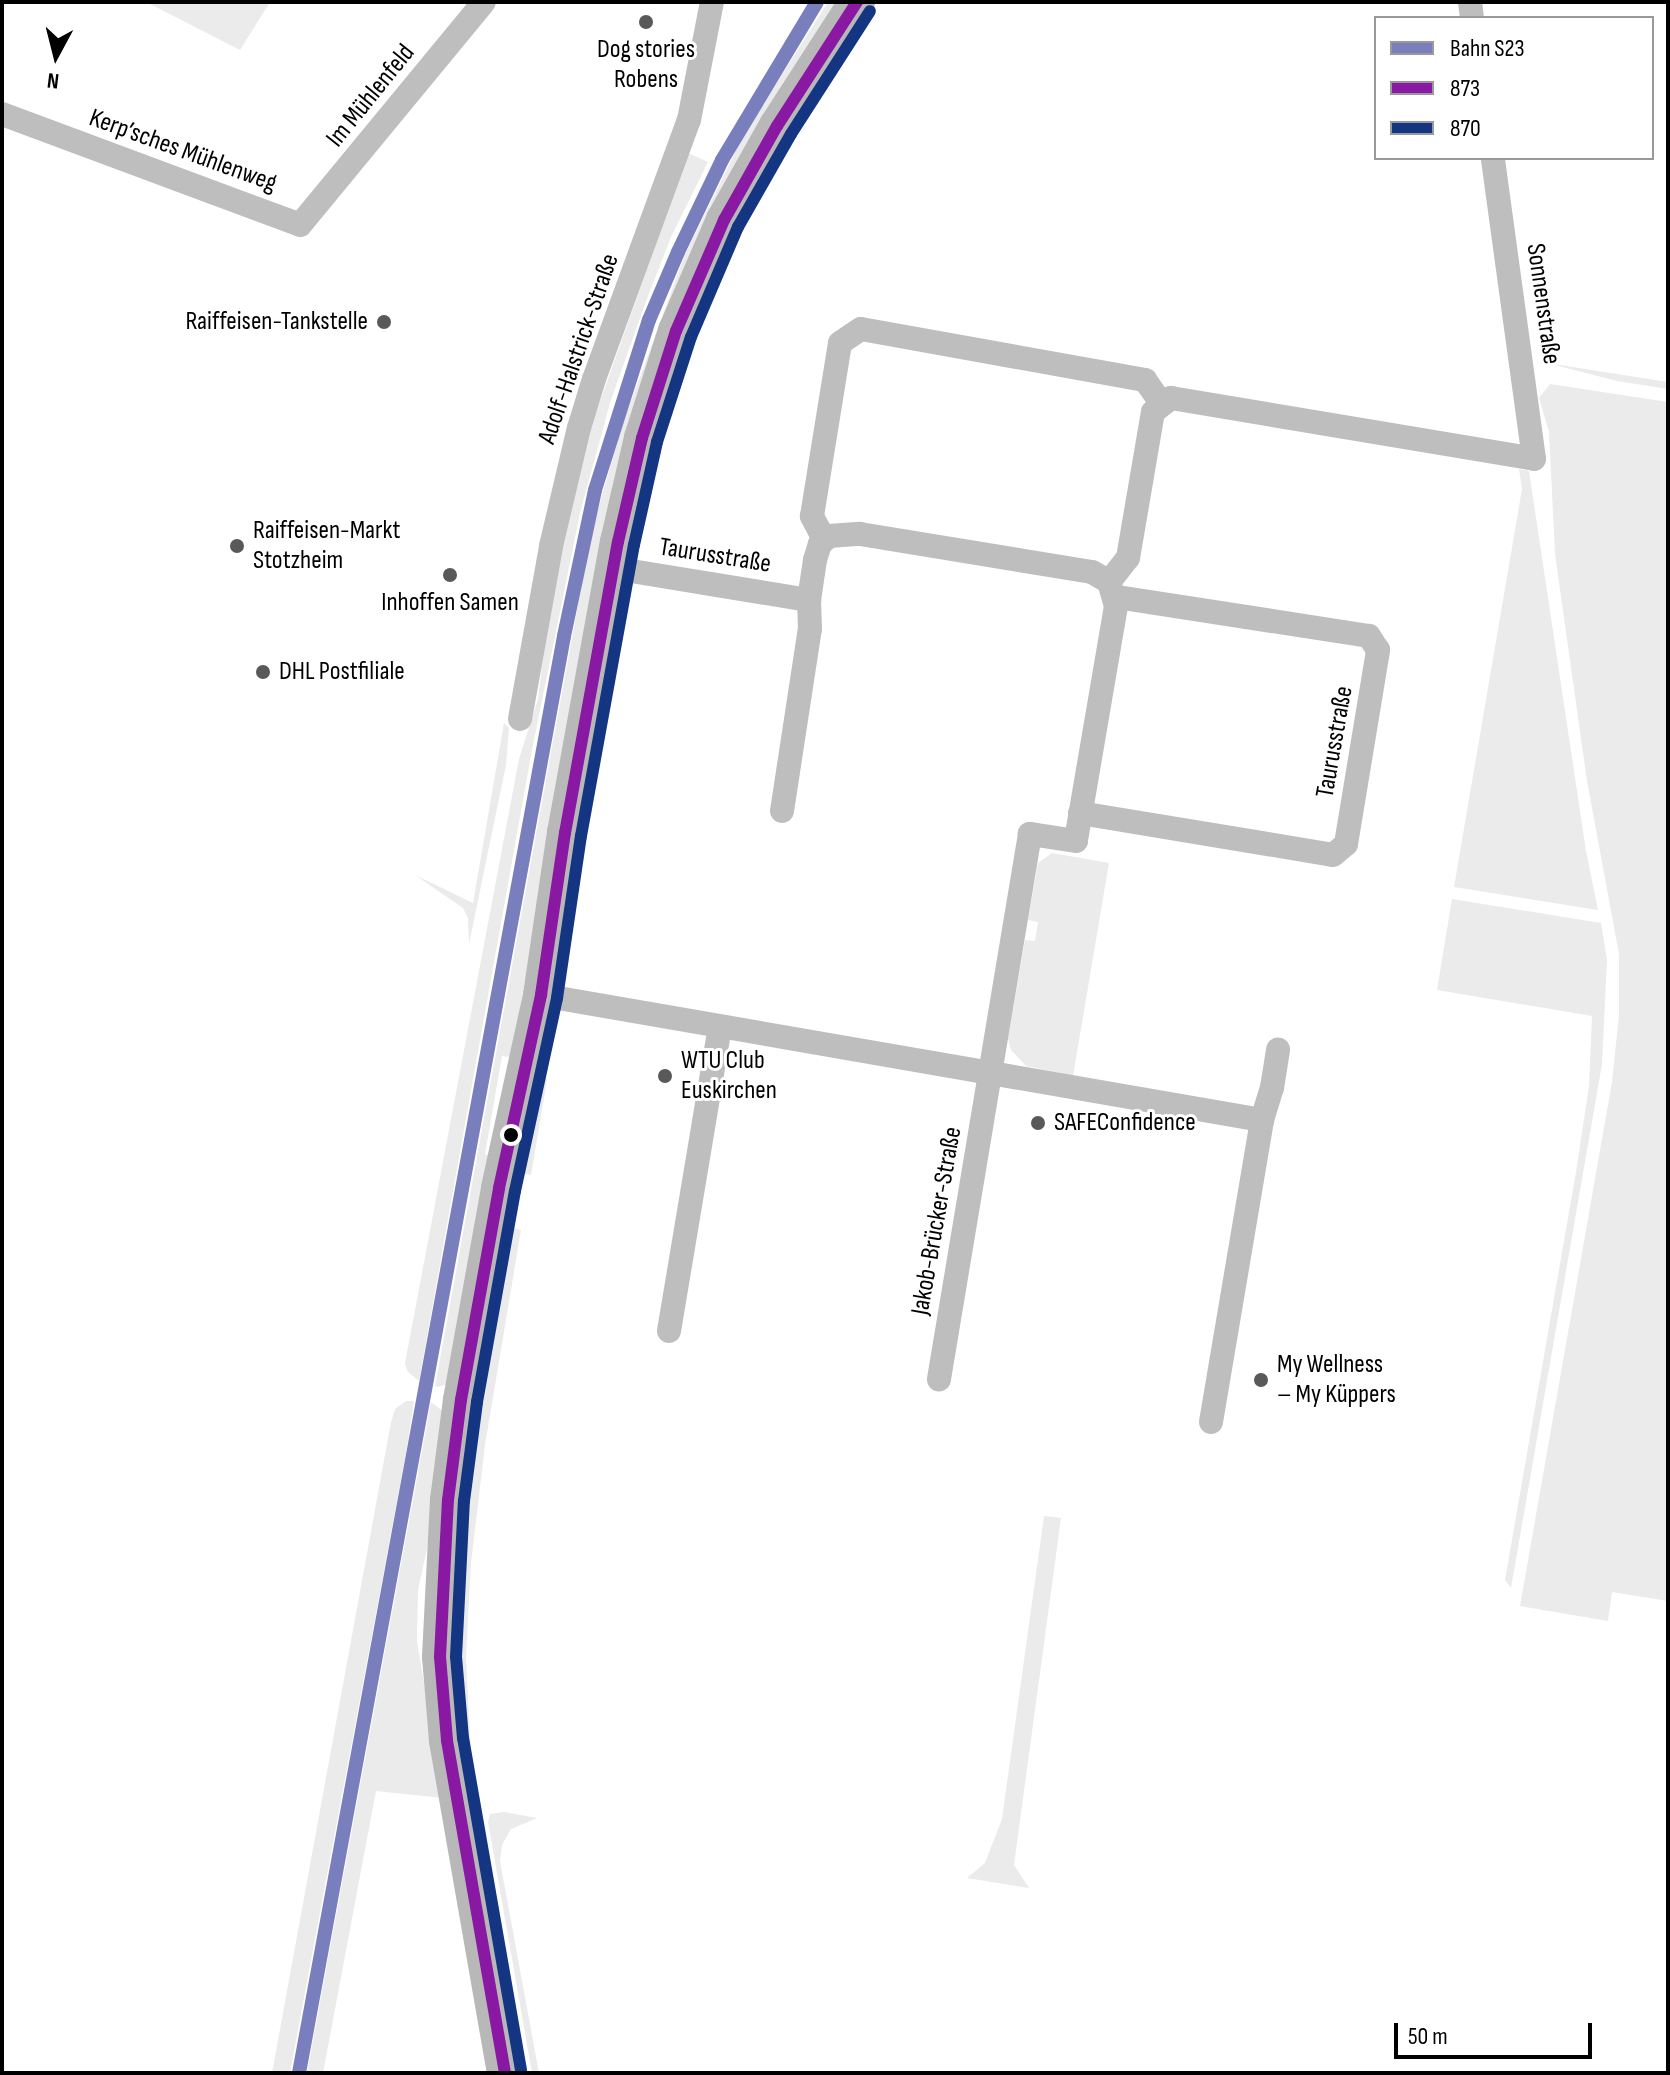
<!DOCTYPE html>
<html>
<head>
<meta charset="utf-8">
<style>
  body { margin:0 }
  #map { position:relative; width:1670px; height:2075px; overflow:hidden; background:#fff; font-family:"Sofia Sans Condensed",sans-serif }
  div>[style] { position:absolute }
  .green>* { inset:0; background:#ebebeb }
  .street>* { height:24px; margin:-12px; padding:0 12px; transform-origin:12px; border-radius:12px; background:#bebebe }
  .secondary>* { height:36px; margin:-18px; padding:0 18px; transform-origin:18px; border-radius:18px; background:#b8b8b8 }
  .bus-1>* { height:12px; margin:-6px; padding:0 6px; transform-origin:6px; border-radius:6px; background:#8918a3 }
  .bus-2>* { height:12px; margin:-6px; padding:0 6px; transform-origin:6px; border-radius:6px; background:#143582 }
  .rail-1>* { height:14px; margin:-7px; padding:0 7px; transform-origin:7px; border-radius:7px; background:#787fbc }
  .dots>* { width:22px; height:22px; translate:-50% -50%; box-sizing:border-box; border:4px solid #fff; border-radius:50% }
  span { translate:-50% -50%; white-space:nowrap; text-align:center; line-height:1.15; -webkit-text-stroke:6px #fff; paint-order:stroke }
  .poi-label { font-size:26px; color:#000 }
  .right { translate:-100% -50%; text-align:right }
  .left { translate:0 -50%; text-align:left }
  .street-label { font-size:26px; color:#000 }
  .frame { position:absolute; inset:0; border:4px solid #000; pointer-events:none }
  .legend { position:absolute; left:1374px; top:16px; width:280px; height:144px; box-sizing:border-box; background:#fff; border:2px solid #999; margin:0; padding:10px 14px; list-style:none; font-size:24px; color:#000 }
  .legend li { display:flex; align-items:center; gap:16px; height:40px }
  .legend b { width:40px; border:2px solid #999 }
  .north { position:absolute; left:16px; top:16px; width:80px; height:80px; -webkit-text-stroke:6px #fff; paint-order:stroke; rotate:187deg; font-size:22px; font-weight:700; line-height:32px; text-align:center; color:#000 }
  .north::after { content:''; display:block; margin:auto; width:28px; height:36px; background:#000; clip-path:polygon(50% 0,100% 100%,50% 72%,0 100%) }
  .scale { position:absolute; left:1394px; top:2023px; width:198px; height:36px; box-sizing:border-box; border:4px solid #000; border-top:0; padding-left:10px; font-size:24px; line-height:28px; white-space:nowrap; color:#000; -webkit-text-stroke:6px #fff; paint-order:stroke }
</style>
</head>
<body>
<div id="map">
  <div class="green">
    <div style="clip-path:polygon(146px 2px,270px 2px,240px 50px)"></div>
    <div style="clip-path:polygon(828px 2px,842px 2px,731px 177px,567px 750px,511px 1057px,502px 1056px,485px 1154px,492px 1156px,450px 1383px,438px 1387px,435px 1386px,591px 534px,622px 426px,684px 257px,742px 138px)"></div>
    <div style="clip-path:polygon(688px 153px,708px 162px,671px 237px,645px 304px,610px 403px,580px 513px,532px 750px,419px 1381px,407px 1371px,405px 1363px,519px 759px,538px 699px,550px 599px,584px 447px)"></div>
    <div style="clip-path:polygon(1547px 363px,1668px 382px,1668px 389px,1617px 381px)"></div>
    <div style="clip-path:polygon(1550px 384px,1668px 402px,1668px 1601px,1612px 1592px,1608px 1621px,1520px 1606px,1612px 1082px,1619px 1015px,1619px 954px,1587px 781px,1555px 554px,1549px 432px,1539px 398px)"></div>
    <div style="clip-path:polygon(1519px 469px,1529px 471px,1586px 851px,1598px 910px,1454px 887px,1522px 489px)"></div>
    <div style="clip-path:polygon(504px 723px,509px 728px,506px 765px,469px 944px,468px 918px,463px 908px,415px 875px,473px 903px)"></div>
    <div style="clip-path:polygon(1052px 853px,1109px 863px,1073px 1076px,1026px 1066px,1011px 1050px,1008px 1039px,1025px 940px,1035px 941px,1038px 922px,1028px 920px,1038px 863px)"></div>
    <div style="clip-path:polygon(1452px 899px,1601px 923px,1607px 960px,1602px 1064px,1511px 1588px,1505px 1580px,1576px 1172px,1589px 1086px,1592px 1016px,1437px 990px)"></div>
    <div style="clip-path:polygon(544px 1076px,547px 1080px,531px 1175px,515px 1172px)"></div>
    <div style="clip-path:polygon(505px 1226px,521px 1230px,485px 1445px,471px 1563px,466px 1657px,472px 1780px,459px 1724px,455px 1670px,456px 1543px)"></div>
    <div style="clip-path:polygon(406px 1401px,414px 1401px,407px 1447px,290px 2073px,272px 2073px,391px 1422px,395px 1409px)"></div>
    <div style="clip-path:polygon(431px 1402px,444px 1412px,433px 1521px,418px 1590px,417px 1641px,443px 1798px,376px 1791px,323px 2073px,307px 2073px)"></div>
    <div style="clip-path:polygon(1044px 1516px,1061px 1518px,1014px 1865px,1029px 1888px,967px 1878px,985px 1863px,1002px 1819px)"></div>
    <div style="clip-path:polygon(504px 1812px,537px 1818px,511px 1829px,502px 1845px,500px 1861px,539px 2073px,532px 2073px,488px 1822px,490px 1814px)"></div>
  </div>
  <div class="street">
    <div style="left:1470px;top:2px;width:16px;rotate:83deg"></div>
    <div style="left:2px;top:114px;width:318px;rotate:20.4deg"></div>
    <div style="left:300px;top:225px;width:289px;rotate:-50.5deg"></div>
    <div style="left:824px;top:539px;width:26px;rotate:-118deg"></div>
    <div style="left:812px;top:516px;width:175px;rotate:-80.8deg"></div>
    <div style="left:840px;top:343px;width:25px;rotate:-34deg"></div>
    <div style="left:861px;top:329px;width:289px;rotate:10.2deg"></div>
    <div style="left:1145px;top:380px;width:29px;rotate:55deg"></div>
    <div style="left:613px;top:568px;width:199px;rotate:9.3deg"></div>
    <div style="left:1109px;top:582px;width:31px;rotate:-52deg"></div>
    <div style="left:1128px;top:558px;width:148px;rotate:-80.3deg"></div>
    <div style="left:1153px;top:412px;width:23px;rotate:-38deg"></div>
    <div style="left:1171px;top:398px;width:368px;rotate:9.5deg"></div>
    <div style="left:1534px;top:459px;width:304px;rotate:-97.8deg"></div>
    <div style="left:520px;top:719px;width:176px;rotate:-79.8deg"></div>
    <div style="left:551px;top:546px;width:121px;rotate:-76.7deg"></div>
    <div style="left:579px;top:428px;width:51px;rotate:-73deg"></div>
    <div style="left:594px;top:379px;width:276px;rotate:-69.9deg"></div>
    <div style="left:689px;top:120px;width:120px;rotate:-79deg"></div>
    <div style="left:782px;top:811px;width:184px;rotate:-81.3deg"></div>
    <div style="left:810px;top:629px;width:29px;rotate:-92deg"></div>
    <div style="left:809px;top:600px;width:40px;rotate:-81.5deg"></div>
    <div style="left:815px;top:560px;width:17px;rotate:-73deg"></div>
    <div style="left:820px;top:544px;width:12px;rotate:-42deg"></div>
    <div style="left:829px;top:536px;width:31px;rotate:-4deg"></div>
    <div style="left:860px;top:534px;width:235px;rotate:9.3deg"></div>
    <div style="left:1092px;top:572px;width:20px;rotate:30deg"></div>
    <div style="left:1109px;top:582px;width:25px;rotate:74deg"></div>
    <div style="left:1116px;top:606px;width:238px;rotate:99.7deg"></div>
    <div style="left:1076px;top:841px;width:47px;rotate:-171.3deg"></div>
    <div style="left:1030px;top:834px;width:553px;rotate:99.48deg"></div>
    <div style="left:1080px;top:813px;width:256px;rotate:9.4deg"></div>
    <div style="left:1333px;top:855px;width:17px;rotate:-40deg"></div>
    <div style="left:1346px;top:844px;width:197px;rotate:-80.6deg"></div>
    <div style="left:1378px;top:650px;width:17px;rotate:-123deg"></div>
    <div style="left:1369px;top:636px;width:256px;rotate:-171.2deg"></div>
    <div style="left:541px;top:995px;width:732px;rotate:9.84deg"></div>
    <div style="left:669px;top:1331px;width:309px;rotate:-80.5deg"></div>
    <div style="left:1211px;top:1422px;width:306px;rotate:-80.4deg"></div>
    <div style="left:1262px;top:1120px;width:34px;rotate:-73deg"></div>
    <div style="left:1272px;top:1088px;width:39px;rotate:-81deg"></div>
  </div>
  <div class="secondary">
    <div style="left:505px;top:2073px;width:338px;rotate:-99.9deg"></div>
    <div style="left:447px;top:1740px;width:83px;rotate:-94.8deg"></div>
    <div style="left:440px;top:1657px;width:157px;rotate:-87.1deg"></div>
    <div style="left:448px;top:1500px;width:101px;rotate:-82.6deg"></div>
    <div style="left:461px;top:1400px;width:215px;rotate:-79.8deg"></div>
    <div style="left:499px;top:1188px;width:198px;rotate:-77.7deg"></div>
    <div style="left:541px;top:995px;width:164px;rotate:-81.6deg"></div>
    <div style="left:565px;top:833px;width:296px;rotate:-79.7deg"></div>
    <div style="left:618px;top:542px;width:107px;rotate:-77deg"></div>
    <div style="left:642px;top:438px;width:112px;rotate:-72.4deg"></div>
    <div style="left:676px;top:331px;width:121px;rotate:-66.6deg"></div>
    <div style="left:724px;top:220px;width:108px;rotate:-60.6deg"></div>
    <div style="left:777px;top:126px;width:148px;rotate:-57.2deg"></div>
  </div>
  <div class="bus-1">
    <div style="left:505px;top:2073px;width:338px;rotate:-99.9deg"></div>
    <div style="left:447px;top:1740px;width:83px;rotate:-94.8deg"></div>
    <div style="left:440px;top:1657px;width:157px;rotate:-87.1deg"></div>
    <div style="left:448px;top:1500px;width:101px;rotate:-82.6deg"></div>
    <div style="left:461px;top:1400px;width:215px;rotate:-79.8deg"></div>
    <div style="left:499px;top:1188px;width:198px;rotate:-77.7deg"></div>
    <div style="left:541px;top:995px;width:164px;rotate:-81.6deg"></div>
    <div style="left:565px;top:833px;width:296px;rotate:-79.7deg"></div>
    <div style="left:618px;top:542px;width:107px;rotate:-77deg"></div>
    <div style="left:642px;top:438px;width:112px;rotate:-72.4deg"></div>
    <div style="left:676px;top:331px;width:121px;rotate:-66.6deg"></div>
    <div style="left:724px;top:220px;width:108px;rotate:-60.6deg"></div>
    <div style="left:777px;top:126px;width:148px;rotate:-57.2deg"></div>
  </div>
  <div class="bus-2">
    <div style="left:521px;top:2070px;width:337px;rotate:-99.9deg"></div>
    <div style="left:463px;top:1738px;width:81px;rotate:-94.9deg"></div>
    <div style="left:456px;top:1657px;width:156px;rotate:-87.1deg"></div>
    <div style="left:464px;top:1501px;width:100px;rotate:-82.5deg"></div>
    <div style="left:477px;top:1402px;width:214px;rotate:-79.8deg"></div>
    <div style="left:515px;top:1191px;width:198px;rotate:-77.7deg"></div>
    <div style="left:557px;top:998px;width:164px;rotate:-81.6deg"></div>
    <div style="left:581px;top:836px;width:296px;rotate:-79.7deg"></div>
    <div style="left:634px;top:545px;width:106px;rotate:-77.4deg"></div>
    <div style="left:657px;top:442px;width:110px;rotate:-72.1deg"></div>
    <div style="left:691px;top:337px;width:120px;rotate:-66.9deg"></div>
    <div style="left:738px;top:227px;width:107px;rotate:-60.3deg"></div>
    <div style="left:791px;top:134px;width:146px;rotate:-57.3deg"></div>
  </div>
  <div class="rail-1">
    <div style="left:299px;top:2073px;width:1461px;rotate:-79.55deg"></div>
    <div style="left:564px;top:636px;width:149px;rotate:-78deg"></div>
    <div style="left:595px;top:490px;width:178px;rotate:-72.4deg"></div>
    <div style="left:649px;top:320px;width:74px;rotate:-66.9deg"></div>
    <div style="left:678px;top:252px;width:102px;rotate:-64.4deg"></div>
    <div style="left:722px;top:160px;width:184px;rotate:-59deg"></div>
  </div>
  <div class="dots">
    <div style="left:646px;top:22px;background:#595959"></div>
    <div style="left:384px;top:322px;background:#595959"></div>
    <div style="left:237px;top:546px;background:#595959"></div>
    <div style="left:450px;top:575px;background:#595959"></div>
    <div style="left:263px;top:672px;background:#595959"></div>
    <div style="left:665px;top:1076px;background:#595959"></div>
    <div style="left:1038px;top:1123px;background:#595959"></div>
    <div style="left:511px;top:1135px;background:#000"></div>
    <div style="left:1261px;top:1380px;background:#595959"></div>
  </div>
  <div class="poi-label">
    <span style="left:646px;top:65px">Dog stories<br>Robens</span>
    <span class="right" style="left:368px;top:322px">Raiffeisen-Tankstelle</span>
    <span class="left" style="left:253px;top:546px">Raiffeisen-Markt<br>Stotzheim</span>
    <span style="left:450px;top:603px">Inhoffen Samen</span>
    <span class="left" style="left:279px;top:672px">DHL Postfiliale</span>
    <span class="left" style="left:681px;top:1076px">WTU Club<br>Euskirchen</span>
    <span class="left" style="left:1054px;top:1123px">SAFEConfidence</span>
    <span class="left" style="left:1277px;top:1380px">My Wellness<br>– My Küppers</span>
  </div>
  <div class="street-label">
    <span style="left:371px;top:96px;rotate:-51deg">Im Mühlenfeld</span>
    <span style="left:183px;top:151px;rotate:20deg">Kerp’sches Mühlenweg</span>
    <span style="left:1543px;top:304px;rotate:82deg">Sonnenstraße</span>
    <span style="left:579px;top:349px;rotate:-71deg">Adolf-Halstrick-Straße</span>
    <span style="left:715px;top:556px;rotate:9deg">Taurusstraße</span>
    <span style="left:1335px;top:742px;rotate:-80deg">Taurusstraße</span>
    <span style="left:937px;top:1221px;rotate:-80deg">Jakob-Brücker-Straße</span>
  </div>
  <div class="frame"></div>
  <ul class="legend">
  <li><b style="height:10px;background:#787fbc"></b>Bahn S23</li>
  <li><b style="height:10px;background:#8918a3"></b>873</li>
  <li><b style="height:10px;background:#143582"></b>870</li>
  </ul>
  <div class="north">N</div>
  <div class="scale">50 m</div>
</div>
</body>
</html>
